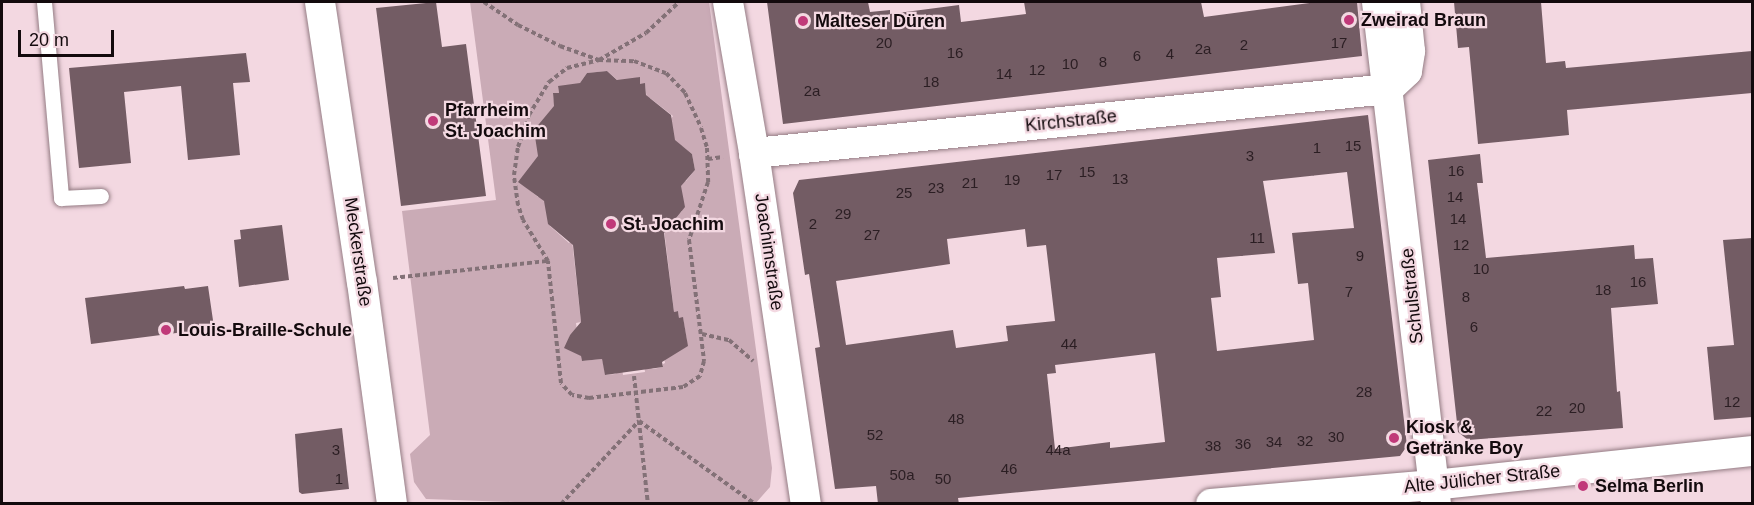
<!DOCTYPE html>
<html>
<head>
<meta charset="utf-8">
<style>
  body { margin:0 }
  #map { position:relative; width:1754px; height:505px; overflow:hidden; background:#f3d8e1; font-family:Arial,sans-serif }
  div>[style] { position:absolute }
  .green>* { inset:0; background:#caabb6 }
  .building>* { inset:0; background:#735c64 }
  .path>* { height:4px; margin-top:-2px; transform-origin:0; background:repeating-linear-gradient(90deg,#837177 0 4.5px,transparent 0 7.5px) }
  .roads { filter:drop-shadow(0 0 2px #947c84) drop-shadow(0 0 2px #947c84) }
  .service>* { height:15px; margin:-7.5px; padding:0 7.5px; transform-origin:7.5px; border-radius:7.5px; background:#fff }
  .minor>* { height:30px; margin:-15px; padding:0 15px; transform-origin:15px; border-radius:15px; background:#fff }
  .dots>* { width:16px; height:16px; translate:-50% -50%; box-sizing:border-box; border:3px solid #f3d8e1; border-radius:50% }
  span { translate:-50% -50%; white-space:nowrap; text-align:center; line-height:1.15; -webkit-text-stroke:4.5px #f3d8e1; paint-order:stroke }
  .number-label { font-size:15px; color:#2b1e23 }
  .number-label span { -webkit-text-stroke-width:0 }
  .poi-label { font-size:18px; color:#130a0d; font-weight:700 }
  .left { translate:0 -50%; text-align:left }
  .street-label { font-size:18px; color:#130a0d }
  .frame { position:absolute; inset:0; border:3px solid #130a0d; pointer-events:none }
  .scale { position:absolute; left:18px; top:30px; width:96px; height:27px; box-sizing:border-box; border:3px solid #130a0d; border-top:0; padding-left:8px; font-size:18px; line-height:21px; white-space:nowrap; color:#130a0d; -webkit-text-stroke:4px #f3d8e1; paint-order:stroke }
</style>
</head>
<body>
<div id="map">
  <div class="green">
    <div style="clip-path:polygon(evenodd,470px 2px,709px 2px,772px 468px,770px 487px,755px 504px,569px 504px,426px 499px,414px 482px,410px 454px,430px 435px,402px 211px,496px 200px,470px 2px,607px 71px,621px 83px,640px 77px,640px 84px,645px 84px,647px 101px,650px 98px,673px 116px,666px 126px,676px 147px,682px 146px,692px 154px,695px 170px,686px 181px,680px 182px,681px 187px,677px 188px,677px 207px,682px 211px,666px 230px,664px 229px,674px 312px,678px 311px,679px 318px,683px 318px,687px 341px,682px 343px,681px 350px,663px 352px,665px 363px,663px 364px,663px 367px,653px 369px,644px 365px,645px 372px,623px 375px,622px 368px,615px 374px,606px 375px,602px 359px,582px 361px,581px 354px,567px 344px,570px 335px,577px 330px,576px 323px,581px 322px,572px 240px,569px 243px,550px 226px,553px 222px,548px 201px,544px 202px,543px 196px,538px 197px,527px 188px,538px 161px,538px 155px,543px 154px,555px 110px,553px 94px,559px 93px,558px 86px,578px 86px,587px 73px,607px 71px)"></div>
  </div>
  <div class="building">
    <div style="clip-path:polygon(436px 2px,442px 47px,466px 44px,486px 196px,401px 206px,376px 8px)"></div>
    <div style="clip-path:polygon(767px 2px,868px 2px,870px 12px,890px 10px,890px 14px,959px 5px,961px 22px,1026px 14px,1024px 2px,1201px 2px,1204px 17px,1317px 2px,1357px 2px,1362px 56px,783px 124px)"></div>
    <div style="clip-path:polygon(1454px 2px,1541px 2px,1546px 63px,1565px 61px,1566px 68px,1752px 51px,1752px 93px,1567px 110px,1569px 135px,1478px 144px,1469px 47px,1458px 48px)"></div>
    <div style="clip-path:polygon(246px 53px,250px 82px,233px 83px,240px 155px,188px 160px,181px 86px,124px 92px,131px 163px,79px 168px,69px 68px)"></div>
    <div style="clip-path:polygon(607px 71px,617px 80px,640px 77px,640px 84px,645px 83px,646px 95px,671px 115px,675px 140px,692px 154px,695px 170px,681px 186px,685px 207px,664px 233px,674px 312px,678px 311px,679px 318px,683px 317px,688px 346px,662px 362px,663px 367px,605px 375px,602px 359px,582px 361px,581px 356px,564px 348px,570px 335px,581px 322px,573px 245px,548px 224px,544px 201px,518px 182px,538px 156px,534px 130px,554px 106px,553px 93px,559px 93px,558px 86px,580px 83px,587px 73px)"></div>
    <div style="clip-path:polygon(evenodd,1368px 115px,1407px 446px,1400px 456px,958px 498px,959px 504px,878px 504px,876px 486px,835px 489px,815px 348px,820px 347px,809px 274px,805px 275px,793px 193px,799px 180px,1368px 115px,1347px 172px,1354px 228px,1292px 233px,1298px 284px,1308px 283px,1314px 340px,1217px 351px,1211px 298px,1221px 297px,1217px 258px,1275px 253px,1263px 181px,1347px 172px,1368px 115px,1025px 229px,1027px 247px,1046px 245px,1055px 321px,1006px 326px,1008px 341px,956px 348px,953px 330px,846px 345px,836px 281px,950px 264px,947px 239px,1025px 229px,1368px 115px,1155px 353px,1165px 442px,1110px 448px,1110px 442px,1055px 449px,1047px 374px,1056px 373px,1055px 365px,1155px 353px)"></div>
    <div style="clip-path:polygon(1480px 154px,1483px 183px,1477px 183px,1486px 258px,1634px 245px,1635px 259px,1653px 258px,1658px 304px,1611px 308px,1617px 392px,1620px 391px,1623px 428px,1468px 440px,1458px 432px,1428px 160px)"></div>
    <div style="clip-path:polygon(282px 225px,289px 280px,239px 287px,234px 240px,241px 239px,240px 230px)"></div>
    <div style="clip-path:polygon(1752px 238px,1752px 417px,1714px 420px,1707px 347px,1734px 345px,1723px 240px)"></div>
    <div style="clip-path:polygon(184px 286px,185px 289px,208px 286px,215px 334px,184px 337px,184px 332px,91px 344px,85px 298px)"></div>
    <div style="clip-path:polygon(342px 428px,349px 489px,302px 494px,299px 492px,295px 434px)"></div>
  </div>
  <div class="path">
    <div style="left:484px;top:2px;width:41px;rotate:34.1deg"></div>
    <div style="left:518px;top:25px;width:47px;rotate:26.6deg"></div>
    <div style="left:560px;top:46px;width:41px;rotate:19.7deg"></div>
    <div style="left:599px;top:60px;width:54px;rotate:-29.9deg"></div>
    <div style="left:646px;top:33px;width:45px;rotate:-43.2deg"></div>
    <div style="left:599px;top:60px;width:35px;rotate:2deg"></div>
    <div style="left:634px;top:61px;width:34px;rotate:21deg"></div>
    <div style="left:666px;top:73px;width:28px;rotate:46deg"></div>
    <div style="left:685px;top:93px;width:38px;rotate:65deg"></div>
    <div style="left:701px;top:128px;width:21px;rotate:73deg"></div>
    <div style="left:707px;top:148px;width:34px;rotate:88deg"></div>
    <div style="left:708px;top:182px;width:61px;rotate:108.1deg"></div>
    <div style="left:689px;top:240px;width:122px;rotate:82.9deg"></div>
    <div style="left:704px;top:361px;width:16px;rotate:105deg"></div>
    <div style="left:700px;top:376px;width:20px;rotate:147deg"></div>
    <div style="left:683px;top:387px;width:95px;rotate:173.3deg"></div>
    <div style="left:589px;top:398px;width:17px;rotate:-170deg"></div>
    <div style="left:572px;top:395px;width:16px;rotate:-133deg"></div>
    <div style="left:561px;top:383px;width:123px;rotate:-96.1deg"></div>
    <div style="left:548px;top:261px;width:48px;rotate:-121.4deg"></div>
    <div style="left:523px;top:220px;width:16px;rotate:-108deg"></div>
    <div style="left:518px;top:205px;width:30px;rotate:-98deg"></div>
    <div style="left:514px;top:175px;width:28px;rotate:-82deg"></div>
    <div style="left:518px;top:147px;width:34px;rotate:-71deg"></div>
    <div style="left:529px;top:115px;width:39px;rotate:-59deg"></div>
    <div style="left:549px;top:82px;width:23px;rotate:-38deg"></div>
    <div style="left:567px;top:68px;width:33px;rotate:-14deg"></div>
    <div style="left:708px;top:159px;width:15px;rotate:-8deg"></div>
    <div style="left:393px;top:278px;width:156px;rotate:-6.3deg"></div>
    <div style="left:702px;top:334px;width:28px;rotate:13deg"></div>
    <div style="left:729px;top:340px;width:32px;rotate:41deg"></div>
    <div style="left:634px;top:376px;width:129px;rotate:83.8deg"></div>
    <div style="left:561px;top:504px;width:114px;rotate:-46.8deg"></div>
    <div style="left:639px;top:421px;width:143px;rotate:35.6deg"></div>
  </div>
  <div class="roads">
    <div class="service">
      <div style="left:44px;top:2px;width:197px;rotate:85deg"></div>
      <div style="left:61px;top:198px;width:40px;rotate:-2.9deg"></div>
    </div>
    <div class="minor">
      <div style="left:320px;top:2px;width:283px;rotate:81.5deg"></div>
      <div style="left:362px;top:282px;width:224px;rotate:82.3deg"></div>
      <div style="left:728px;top:2px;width:153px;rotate:80.2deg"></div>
      <div style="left:754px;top:153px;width:355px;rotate:81.6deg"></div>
      <div style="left:1377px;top:2px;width:505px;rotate:83.3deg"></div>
      <div style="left:1388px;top:89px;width:26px;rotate:-43deg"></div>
      <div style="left:1407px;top:71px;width:20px;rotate:-81deg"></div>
      <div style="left:1410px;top:51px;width:49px;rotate:-95.8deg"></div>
      <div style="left:754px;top:153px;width:637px;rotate:-5.76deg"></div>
      <div style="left:1211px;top:504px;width:223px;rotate:-4.9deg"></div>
      <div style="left:1433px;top:485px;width:321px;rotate:-6.1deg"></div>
    </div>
  </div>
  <div class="dots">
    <div style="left:1349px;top:20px;background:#c03979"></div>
    <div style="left:803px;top:21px;background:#c03979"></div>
    <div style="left:433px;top:121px;background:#c03979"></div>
    <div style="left:611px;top:224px;background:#c03979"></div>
    <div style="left:166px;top:330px;background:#c03979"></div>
    <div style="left:1394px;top:438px;background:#c03979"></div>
    <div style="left:1583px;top:486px;background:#c03979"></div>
  </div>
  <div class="number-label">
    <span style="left:884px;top:43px">20</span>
    <span style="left:1339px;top:43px">17</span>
    <span style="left:1244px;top:45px">2</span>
    <span style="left:1203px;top:49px">2a</span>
    <span style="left:955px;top:53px">16</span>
    <span style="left:1170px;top:54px">4</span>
    <span style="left:1137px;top:56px">6</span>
    <span style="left:1103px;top:62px">8</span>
    <span style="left:1070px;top:64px">10</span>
    <span style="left:1037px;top:70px">12</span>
    <span style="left:1004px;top:74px">14</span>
    <span style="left:931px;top:82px">18</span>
    <span style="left:812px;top:91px">2a</span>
    <span style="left:1353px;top:146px">15</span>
    <span style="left:1317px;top:148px">1</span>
    <span style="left:1250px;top:156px">3</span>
    <span style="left:1456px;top:171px">16</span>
    <span style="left:1087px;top:172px">15</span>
    <span style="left:1054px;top:175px">17</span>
    <span style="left:1120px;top:179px">13</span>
    <span style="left:1012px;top:180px">19</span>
    <span style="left:970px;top:183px">21</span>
    <span style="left:936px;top:188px">23</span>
    <span style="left:904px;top:193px">25</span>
    <span style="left:1455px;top:197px">14</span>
    <span style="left:843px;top:214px">29</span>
    <span style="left:1458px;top:219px">14</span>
    <span style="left:813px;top:224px">2</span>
    <span style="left:872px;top:235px">27</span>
    <span style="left:1257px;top:238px">11</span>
    <span style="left:1461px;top:245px">12</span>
    <span style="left:1360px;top:256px">9</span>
    <span style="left:1481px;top:269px">10</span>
    <span style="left:1638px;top:282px">16</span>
    <span style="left:1603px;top:290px">18</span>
    <span style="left:1349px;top:292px">7</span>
    <span style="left:1466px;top:297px">8</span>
    <span style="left:1474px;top:327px">6</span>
    <span style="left:1069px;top:344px">44</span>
    <span style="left:1364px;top:392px">28</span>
    <span style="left:1732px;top:402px">12</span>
    <span style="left:1577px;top:408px">20</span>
    <span style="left:1544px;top:411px">22</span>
    <span style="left:956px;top:419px">48</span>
    <span style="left:875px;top:435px">52</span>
    <span style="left:1336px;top:437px">30</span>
    <span style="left:1305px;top:441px">32</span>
    <span style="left:1274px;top:442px">34</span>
    <span style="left:1243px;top:444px">36</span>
    <span style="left:1213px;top:446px">38</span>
    <span style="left:336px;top:450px">3</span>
    <span style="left:1058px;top:450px">44a</span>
    <span style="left:1009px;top:469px">46</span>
    <span style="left:902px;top:475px">50a</span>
    <span style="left:339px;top:479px">1</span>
    <span style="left:943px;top:479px">50</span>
  </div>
  <div class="poi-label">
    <span class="left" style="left:1361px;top:20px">Zweirad Braun</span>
    <span class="left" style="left:815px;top:21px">Malteser Düren</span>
    <span class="left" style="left:445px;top:121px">Pfarrheim<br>St. Joachim</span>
    <span class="left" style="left:623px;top:224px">St. Joachim</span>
    <span class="left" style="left:178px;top:330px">Louis-Braille-Schule</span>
    <span class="left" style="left:1406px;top:438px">Kiosk &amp;<br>Getränke Boy</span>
    <span class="left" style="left:1595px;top:486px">Selma Berlin</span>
  </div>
  <div class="street-label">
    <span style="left:1071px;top:121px;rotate:-6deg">Kirchstraße</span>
    <span style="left:358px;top:252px;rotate:82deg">Meckerstraße</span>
    <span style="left:769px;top:252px;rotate:82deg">Joachimstraße</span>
    <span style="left:1412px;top:296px;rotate:-96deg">Schulstraße</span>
    <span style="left:1482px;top:479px;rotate:-6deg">Alte Jülicher Straße</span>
  </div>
  <div class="frame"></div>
  <div class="scale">20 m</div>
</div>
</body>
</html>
